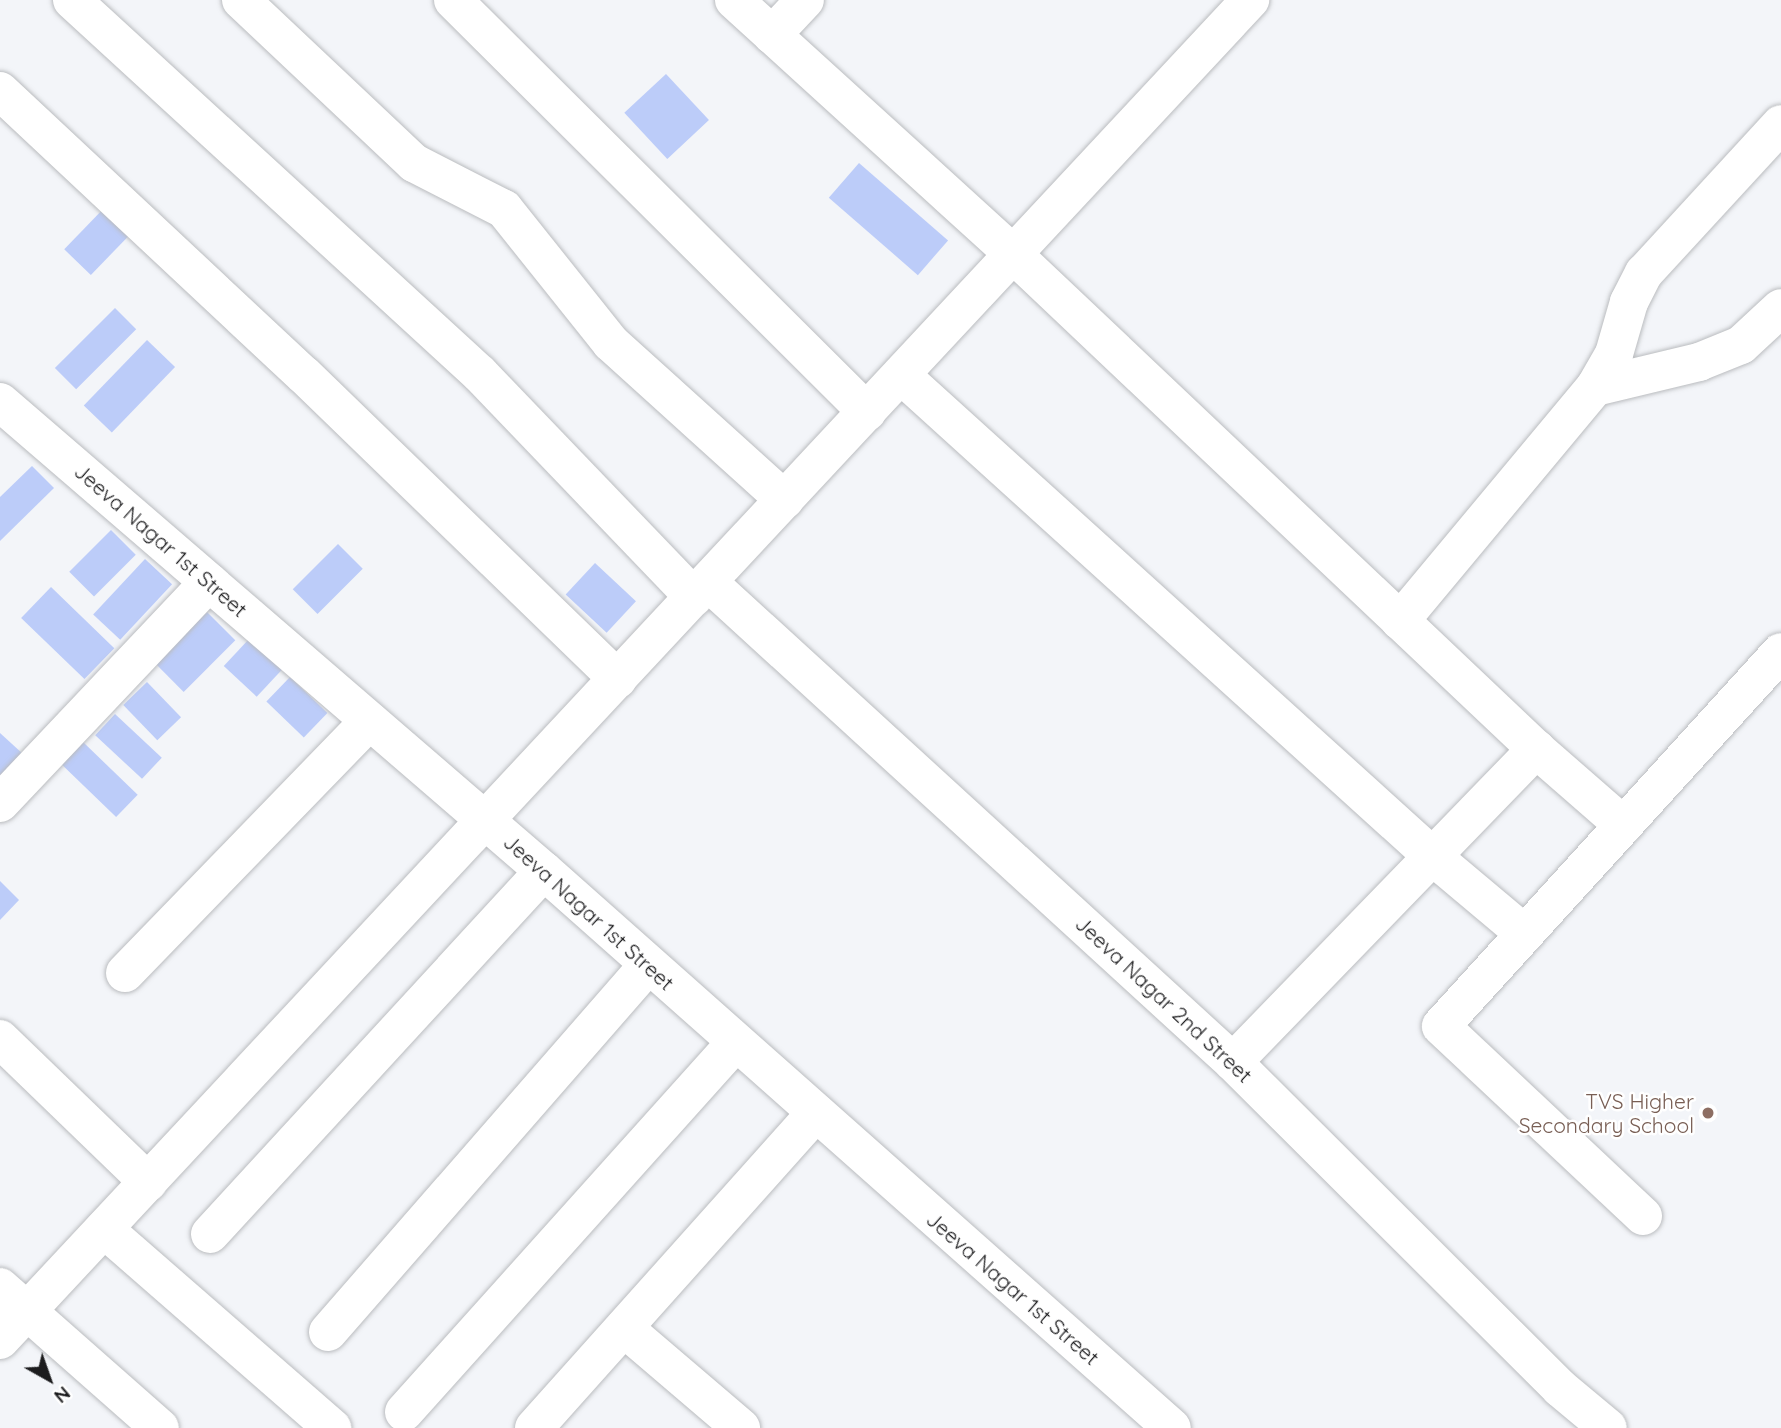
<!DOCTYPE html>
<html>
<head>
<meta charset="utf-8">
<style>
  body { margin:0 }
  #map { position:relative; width:1781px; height:1428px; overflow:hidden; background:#f3f5f9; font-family:Quicksand,sans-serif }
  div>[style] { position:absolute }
  .building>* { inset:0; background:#bcccf9; transform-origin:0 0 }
  .roads { filter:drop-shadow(0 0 2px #babcbf) drop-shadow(0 0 2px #babcbf) }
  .minor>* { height:38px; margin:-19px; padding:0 19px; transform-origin:19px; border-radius:19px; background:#fff }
  .dots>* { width:19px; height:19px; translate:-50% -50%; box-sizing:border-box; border:4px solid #fff; border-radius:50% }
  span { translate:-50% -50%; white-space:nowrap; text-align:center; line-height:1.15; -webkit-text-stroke:5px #fff; paint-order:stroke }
  .street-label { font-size:21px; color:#1c1c1e }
  .education-label { font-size:21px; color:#785e54 }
  .right { translate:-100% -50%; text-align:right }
  .north { position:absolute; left:14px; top:1344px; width:70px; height:70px; -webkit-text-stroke:5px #fff; paint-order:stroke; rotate:140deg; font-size:19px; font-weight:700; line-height:28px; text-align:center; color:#1c1c1e }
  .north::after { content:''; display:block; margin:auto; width:24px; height:32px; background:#1c1c1e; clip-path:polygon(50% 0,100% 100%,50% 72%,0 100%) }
</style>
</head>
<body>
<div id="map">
  <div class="building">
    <div style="left:666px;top:74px;width:63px;height:57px;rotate:47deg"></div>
    <div style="left:859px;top:163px;width:118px;height:46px;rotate:41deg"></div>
    <div style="left:108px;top:204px;width:37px;height:63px;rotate:44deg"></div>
    <div style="left:115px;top:308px;width:30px;height:85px;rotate:45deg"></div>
    <div style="left:147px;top:340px;width:39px;height:91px;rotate:44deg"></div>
    <div style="clip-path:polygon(32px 466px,54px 488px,0 541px,0 497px)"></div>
    <div style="left:111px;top:530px;width:35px;height:59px;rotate:45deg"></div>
    <div style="left:338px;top:544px;width:35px;height:64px;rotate:45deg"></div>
    <div style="left:145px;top:559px;width:37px;height:76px;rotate:43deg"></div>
    <div style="left:595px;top:563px;width:56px;height:43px;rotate:43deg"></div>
    <div style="left:51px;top:587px;width:88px;height:43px;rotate:44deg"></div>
    <div style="left:207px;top:612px;width:40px;height:73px;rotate:45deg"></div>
    <div style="left:249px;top:639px;width:45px;height:37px;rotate:43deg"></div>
    <div style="left:290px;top:677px;width:52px;height:34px;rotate:44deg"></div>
    <div style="left:147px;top:682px;width:49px;height:33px;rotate:46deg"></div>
    <div style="left:115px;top:714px;width:64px;height:29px;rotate:43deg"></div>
    <div style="clip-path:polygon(0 733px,23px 754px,0 778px)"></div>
    <div style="left:83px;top:742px;width:76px;height:31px;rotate:44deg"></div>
    <div style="clip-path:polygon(0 881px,19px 900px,0 920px)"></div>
  </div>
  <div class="roads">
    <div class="minor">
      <div style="left:72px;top:0;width:553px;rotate:42.51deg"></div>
      <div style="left:480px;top:374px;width:309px;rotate:46.2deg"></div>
      <div style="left:241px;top:0;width:238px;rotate:43.3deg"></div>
      <div style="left:414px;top:163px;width:101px;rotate:27.1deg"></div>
      <div style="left:504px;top:209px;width:171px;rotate:51.4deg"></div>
      <div style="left:611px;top:343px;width:234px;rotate:42.1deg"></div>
      <div style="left:453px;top:0;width:584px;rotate:44.86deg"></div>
      <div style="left:734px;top:0;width:379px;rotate:42.3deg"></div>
      <div style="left:1014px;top:255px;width:719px;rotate:43.42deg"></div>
      <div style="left:1536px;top:749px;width:116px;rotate:41.1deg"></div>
      <div style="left:772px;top:35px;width:48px;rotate:-46.7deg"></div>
      <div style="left:0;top:91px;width:416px;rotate:43.1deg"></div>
      <div style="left:304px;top:375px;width:437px;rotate:44.1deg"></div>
      <div style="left:901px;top:375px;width:716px;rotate:42.17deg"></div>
      <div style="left:1432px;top:856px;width:121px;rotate:40deg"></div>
      <div style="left:1595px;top:387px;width:107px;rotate:-13.5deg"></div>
      <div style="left:1699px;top:362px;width:45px;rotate:-22deg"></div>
      <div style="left:1741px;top:345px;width:54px;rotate:-42.8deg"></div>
      <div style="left:0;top:402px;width:718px;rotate:40.77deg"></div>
      <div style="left:544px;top:871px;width:839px;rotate:41.57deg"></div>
      <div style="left:708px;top:582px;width:711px;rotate:42.44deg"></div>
      <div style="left:1233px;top:1062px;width:462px;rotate:44.9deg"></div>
      <div style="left:1560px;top:1388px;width:62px;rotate:39.8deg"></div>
      <div style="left:1400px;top:621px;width:305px;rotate:-50.2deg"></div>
      <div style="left:1595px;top:387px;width:38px;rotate:-60deg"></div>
      <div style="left:1614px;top:354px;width:54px;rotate:-73.9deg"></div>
      <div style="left:1629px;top:302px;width:33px;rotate:-63deg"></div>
      <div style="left:1644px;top:273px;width:202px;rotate:-47.4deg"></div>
      <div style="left:0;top:803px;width:304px;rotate:-46.6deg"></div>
      <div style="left:125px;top:973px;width:351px;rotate:-45.9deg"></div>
      <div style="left:0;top:1039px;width:206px;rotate:44deg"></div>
      <div style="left:1233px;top:1062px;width:436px;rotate:-45.9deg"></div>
      <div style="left:1643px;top:1216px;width:277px;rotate:-136.8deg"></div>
      <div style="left:1441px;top:1026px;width:505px;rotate:-47.73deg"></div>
      <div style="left:104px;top:1229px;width:303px;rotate:41.1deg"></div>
      <div style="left:210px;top:1234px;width:493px;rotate:-47.4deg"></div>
      <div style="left:0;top:1287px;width:213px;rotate:41.4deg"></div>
      <div style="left:624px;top:1328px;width:154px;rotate:40.5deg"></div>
      <div style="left:328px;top:1332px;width:487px;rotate:-48.9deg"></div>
      <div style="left:0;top:1340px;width:1833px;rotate:-46.99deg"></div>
      <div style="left:404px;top:1412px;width:497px;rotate:-48.1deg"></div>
      <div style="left:534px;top:1428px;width:423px;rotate:-48.2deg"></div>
    </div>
  </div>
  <div class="dots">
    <div style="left:1708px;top:1113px;background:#8d6e63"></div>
  </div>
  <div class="street-label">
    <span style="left:161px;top:540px;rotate:41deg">Jeeva Nagar 1st Street</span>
    <span style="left:589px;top:912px;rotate:42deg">Jeeva Nagar 1st Street</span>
    <span style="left:1164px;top:999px;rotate:43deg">Jeeva Nagar 2nd Street</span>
    <span style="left:1013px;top:1288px;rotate:41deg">Jeeva Nagar 1st Street</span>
  </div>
  <div class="education-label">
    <span class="right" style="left:1694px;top:1113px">TVS Higher<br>Secondary School</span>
  </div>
  <div class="north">N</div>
</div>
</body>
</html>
